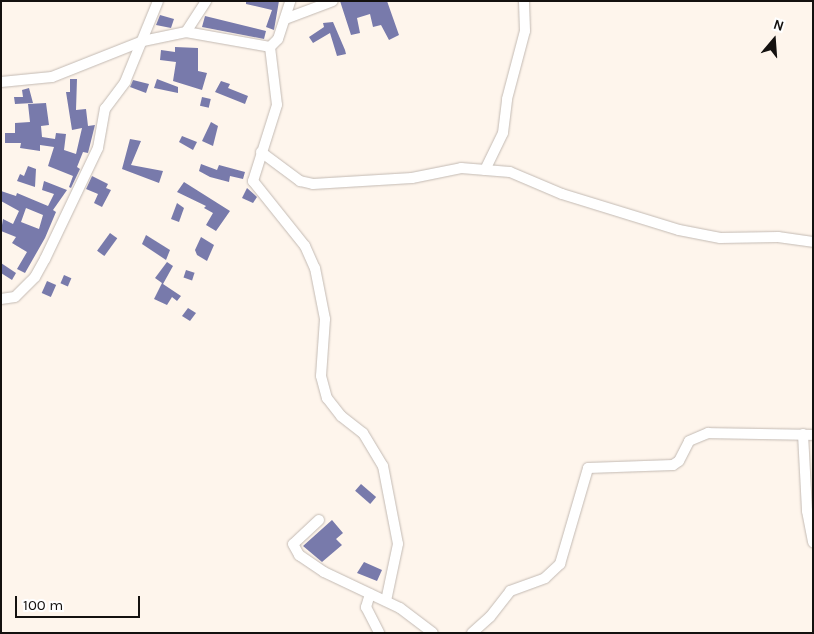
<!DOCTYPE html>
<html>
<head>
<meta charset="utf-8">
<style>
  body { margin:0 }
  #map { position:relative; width:814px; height:634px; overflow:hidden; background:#fef5ec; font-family:Karla,sans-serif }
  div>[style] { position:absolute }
  .building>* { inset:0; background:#787aab; transform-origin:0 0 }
  .roads { filter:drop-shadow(0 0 1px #c3bab3) drop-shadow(0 0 1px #c3bab3) }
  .minor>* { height:10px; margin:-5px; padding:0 5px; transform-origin:5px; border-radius:5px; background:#fff }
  span { translate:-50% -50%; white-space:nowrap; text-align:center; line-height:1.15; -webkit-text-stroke:4px #fff; paint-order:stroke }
  .frame { position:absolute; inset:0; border:2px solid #14110f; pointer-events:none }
  .north { position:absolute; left:749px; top:15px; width:50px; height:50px; -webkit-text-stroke:4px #fff; paint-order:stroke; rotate:18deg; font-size:14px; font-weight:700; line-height:20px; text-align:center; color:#14110f }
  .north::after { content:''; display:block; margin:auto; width:18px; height:22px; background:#14110f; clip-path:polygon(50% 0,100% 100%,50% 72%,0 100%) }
  .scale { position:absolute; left:15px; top:596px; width:125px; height:22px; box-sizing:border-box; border:2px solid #14110f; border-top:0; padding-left:6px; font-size:15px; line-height:18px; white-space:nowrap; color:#14110f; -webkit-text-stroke:4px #fff; paint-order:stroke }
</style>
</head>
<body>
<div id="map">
  <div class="building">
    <div style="clip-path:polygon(246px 1px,279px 1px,274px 30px,266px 27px,272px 10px,246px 4px)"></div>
    <div style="clip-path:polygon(340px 1px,387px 1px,399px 35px,389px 40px,381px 25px,373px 27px,370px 14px,357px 18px,360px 33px,351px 35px)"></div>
    <div style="clip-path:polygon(160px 15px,174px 19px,171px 28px,156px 25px)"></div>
    <div style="clip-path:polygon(205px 16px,266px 31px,264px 39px,202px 27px)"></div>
    <div style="clip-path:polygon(333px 22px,345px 50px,346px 54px,337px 56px,330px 33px,313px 43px,309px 37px,324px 27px,323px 23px)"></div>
    <div style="clip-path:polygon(175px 47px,198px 48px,198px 71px,207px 73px,202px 90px,173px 81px,176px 62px,160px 60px,161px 50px,175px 52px)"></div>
    <div style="clip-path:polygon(70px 79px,77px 79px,76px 110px,86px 109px,88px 126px,95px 125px,88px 153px,83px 152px,77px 167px,80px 169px,71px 188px,69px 187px,73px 176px,48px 166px,54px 147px,40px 145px,40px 151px,20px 148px,21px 143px,5px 143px,5px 133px,15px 133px,15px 123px,30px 122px,28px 104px,46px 103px,49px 125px,41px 126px,42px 137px,55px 139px,56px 133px,66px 134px,64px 150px,76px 154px,82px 128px,72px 130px,66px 92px,70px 92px)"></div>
    <div style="clip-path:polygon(157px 79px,178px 87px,178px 93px,154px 88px)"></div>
    <div style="clip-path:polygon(133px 80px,149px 84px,146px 93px,130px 87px)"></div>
    <div style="clip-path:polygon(221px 81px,230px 84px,228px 88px,248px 96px,245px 104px,215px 92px)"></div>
    <div style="clip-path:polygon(29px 88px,33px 103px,15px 104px,14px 97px,23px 97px,22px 90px)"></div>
    <div style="left:202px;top:97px;width:9px;height:9px;rotate:13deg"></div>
    <div style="clip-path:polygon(211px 122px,218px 126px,213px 146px,202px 141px)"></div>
    <div style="clip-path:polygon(182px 136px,197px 142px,193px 150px,179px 142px)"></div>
    <div style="clip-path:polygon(130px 139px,141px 141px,131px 165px,163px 171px,159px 183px,122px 169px)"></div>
    <div style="clip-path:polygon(201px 164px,217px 170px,219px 165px,245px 172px,243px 179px,230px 176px,229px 182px,210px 177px,199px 171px)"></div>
    <div style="clip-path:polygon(28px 166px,36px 169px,35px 187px,17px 181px,20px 174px,24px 176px)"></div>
    <div style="clip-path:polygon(92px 176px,108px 184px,106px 188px,111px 190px,102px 207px,94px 203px,98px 194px,86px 189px)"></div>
    <div style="clip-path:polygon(evenodd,44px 181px,67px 190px,53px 210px,56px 212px,45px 238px,25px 273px,17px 269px,27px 252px,12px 243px,16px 237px,1px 231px,3px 219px,13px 224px,19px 211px,1px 201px,1px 191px,16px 196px,17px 193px,48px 206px,54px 194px,42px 190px,44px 181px,26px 208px,43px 215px,39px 229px,21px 222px,26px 208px)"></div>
    <div style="clip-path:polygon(184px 182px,230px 211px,216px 231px,206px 225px,213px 213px,204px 208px,206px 206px,177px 192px)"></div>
    <div style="clip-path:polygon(247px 188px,257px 197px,253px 203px,242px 198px)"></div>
    <div style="clip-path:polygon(177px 203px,184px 208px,179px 222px,171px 219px)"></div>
    <div style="left:110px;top:233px;width:9px;height:22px;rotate:36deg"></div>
    <div style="clip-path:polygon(146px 235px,170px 250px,166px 260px,142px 244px)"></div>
    <div style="clip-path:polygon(201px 237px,214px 245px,207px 261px,197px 255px,195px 250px)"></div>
    <div style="clip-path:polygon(167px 262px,173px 266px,163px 284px,181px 296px,177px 301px,172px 297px,167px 305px,154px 299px,162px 283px,155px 278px)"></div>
    <div style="clip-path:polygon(1px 263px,16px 273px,12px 280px,1px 273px)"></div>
    <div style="left:186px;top:270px;width:9px;height:8px;rotate:18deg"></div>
    <div style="left:64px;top:275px;width:8px;height:9px;rotate:23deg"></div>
    <div style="left:47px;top:281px;width:10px;height:13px;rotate:24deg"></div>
    <div style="clip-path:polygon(188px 308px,196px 313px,190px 321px,182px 316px)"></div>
    <div style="left:361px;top:484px;width:20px;height:9px;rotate:41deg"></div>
    <div style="clip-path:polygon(332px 520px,343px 533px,336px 539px,342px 545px,322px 562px,303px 546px)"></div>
    <div style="clip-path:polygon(364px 562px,382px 570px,377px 581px,357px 573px)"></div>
  </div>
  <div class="roads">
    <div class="minor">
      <div style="left:285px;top:19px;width:51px;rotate:-20.6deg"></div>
      <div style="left:186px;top:32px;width:37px;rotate:-57deg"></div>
      <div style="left:270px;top:47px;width:58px;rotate:83.1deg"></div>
      <div style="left:277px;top:105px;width:80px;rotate:107.5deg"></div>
      <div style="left:253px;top:181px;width:83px;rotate:51.3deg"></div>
      <div style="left:305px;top:246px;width:24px;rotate:66deg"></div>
      <div style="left:315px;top:268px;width:52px;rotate:78.9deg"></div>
      <div style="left:325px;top:319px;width:57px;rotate:94deg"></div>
      <div style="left:321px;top:376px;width:23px;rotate:75deg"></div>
      <div style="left:327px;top:398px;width:23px;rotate:52deg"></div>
      <div style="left:341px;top:416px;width:28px;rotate:38deg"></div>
      <div style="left:363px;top:433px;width:39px;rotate:59deg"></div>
      <div style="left:383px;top:466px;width:79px;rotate:79.1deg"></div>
      <div style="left:398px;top:544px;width:58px;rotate:101.9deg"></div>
      <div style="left:1px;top:82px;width:51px;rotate:-5.6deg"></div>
      <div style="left:52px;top:77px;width:98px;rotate:-21.6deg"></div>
      <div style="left:143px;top:41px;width:44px;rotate:-11.8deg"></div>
      <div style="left:186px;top:32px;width:85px;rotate:10.1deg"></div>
      <div style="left:270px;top:47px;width:11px;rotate:-45deg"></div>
      <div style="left:278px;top:39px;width:40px;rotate:-72deg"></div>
      <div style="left:261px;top:152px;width:49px;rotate:36.6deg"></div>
      <div style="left:300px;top:181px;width:13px;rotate:13deg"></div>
      <div style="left:313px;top:184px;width:99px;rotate:-3.5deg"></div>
      <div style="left:412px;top:178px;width:50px;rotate:-11.5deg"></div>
      <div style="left:461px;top:168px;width:49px;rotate:4.7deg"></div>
      <div style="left:510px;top:172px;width:56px;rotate:22.9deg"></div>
      <div style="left:562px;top:194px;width:122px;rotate:17.1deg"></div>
      <div style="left:679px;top:230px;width:42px;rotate:11deg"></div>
      <div style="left:720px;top:238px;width:58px;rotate:-1deg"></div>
      <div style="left:778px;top:237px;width:35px;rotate:8deg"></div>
      <div style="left:485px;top:170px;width:41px;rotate:-64.1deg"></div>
      <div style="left:503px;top:133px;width:34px;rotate:-83deg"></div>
      <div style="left:507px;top:99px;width:70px;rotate:-75.2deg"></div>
      <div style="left:525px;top:31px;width:30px;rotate:-92deg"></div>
      <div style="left:1px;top:299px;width:14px;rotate:-8deg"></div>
      <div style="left:15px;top:297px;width:28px;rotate:-45deg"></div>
      <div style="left:35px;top:277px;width:21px;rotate:-61deg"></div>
      <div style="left:45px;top:259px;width:123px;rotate:-64.5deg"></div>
      <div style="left:98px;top:148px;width:40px;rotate:-80deg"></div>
      <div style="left:105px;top:109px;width:34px;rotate:-53deg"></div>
      <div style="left:125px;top:82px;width:87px;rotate:-67.8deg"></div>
      <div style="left:803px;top:434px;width:77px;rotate:87deg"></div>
      <div style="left:807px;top:511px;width:32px;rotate:79deg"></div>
      <div style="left:319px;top:520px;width:35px;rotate:137deg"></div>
      <div style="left:293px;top:544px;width:13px;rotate:61deg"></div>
      <div style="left:299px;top:555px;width:30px;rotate:34deg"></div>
      <div style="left:324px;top:572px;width:84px;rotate:25.3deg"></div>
      <div style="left:400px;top:608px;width:41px;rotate:37.1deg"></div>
      <div style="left:370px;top:594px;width:14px;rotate:107deg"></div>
      <div style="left:366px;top:607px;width:29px;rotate:63deg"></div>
      <div style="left:472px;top:633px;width:24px;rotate:-42deg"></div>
      <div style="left:490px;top:617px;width:33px;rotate:-52deg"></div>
      <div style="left:510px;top:591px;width:37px;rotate:-20deg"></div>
      <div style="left:545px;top:578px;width:21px;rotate:-43deg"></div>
      <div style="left:560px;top:564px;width:100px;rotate:-73.7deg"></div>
      <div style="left:588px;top:468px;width:85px;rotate:-2deg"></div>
      <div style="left:673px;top:465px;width:7px;rotate:-34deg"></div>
      <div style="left:679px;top:461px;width:22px;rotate:-63deg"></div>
      <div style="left:689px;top:441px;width:21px;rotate:-23deg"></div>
      <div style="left:708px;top:433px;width:105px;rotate:1.1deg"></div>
    </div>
  </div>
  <div class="frame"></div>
  <div class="north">N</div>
  <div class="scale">100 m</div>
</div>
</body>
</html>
